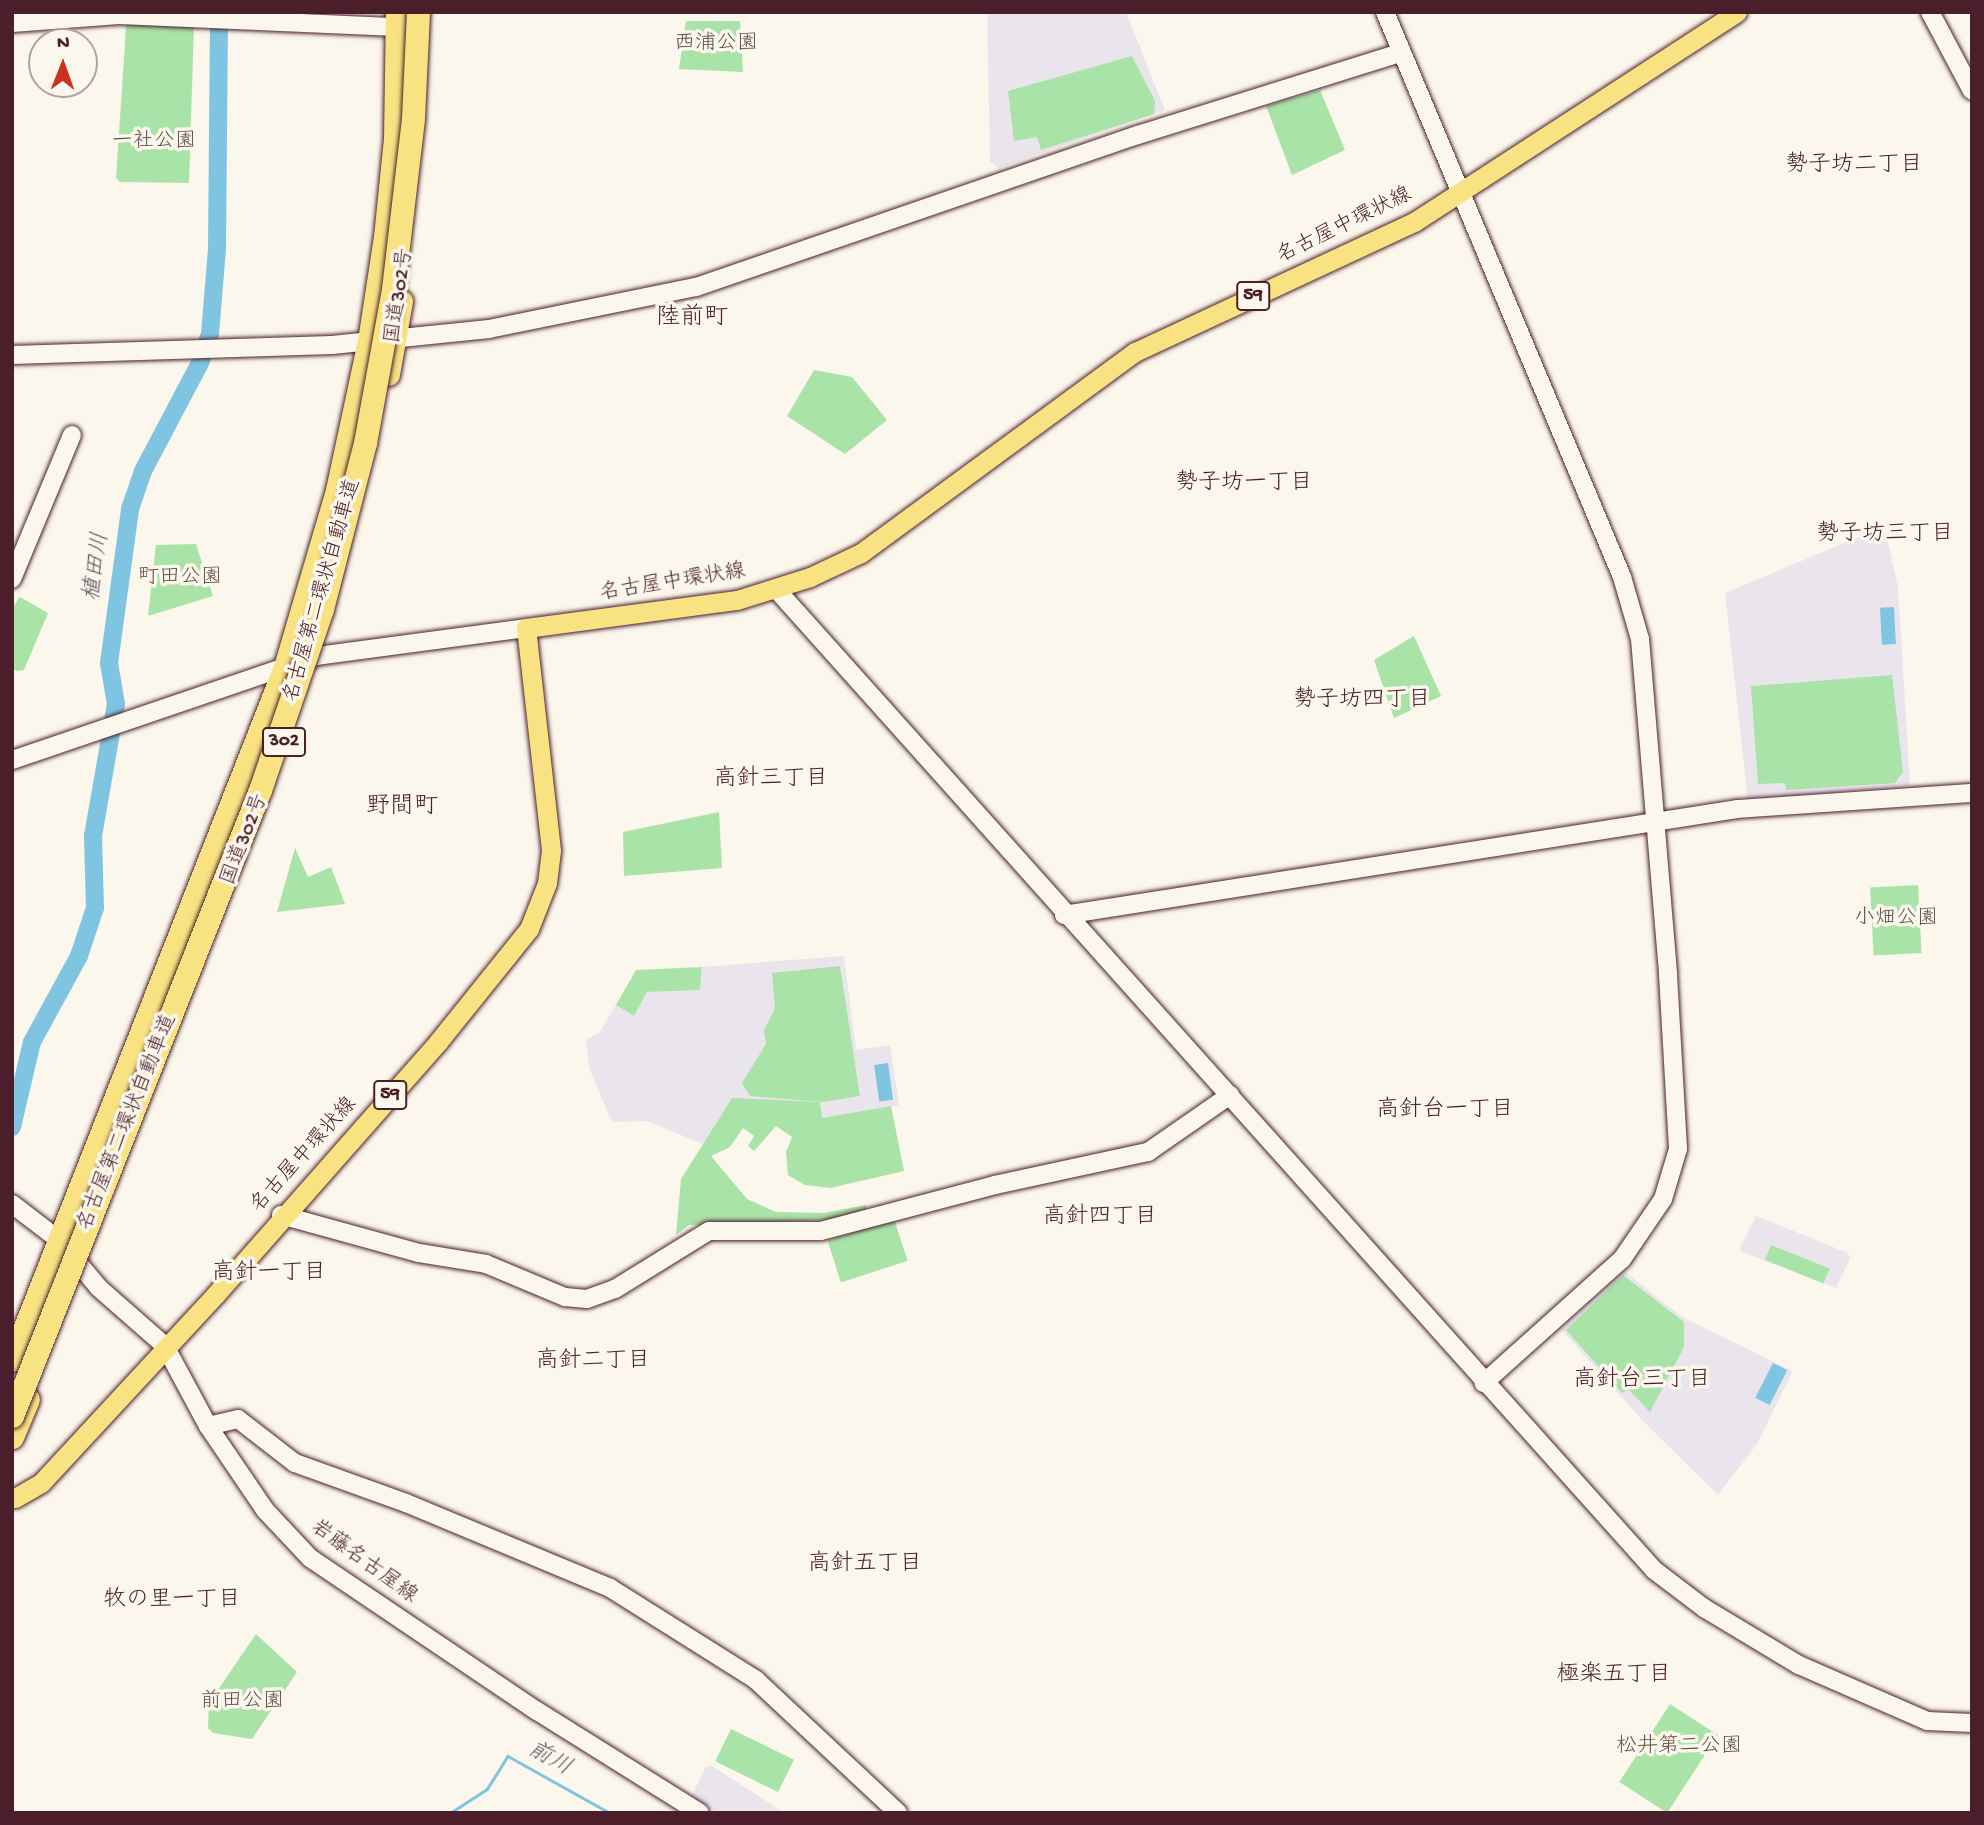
<!DOCTYPE html>
<html>
<head>
<meta charset="utf-8">
<style>
  body { margin:0 }
  #map { position:relative; width:1984px; height:1825px; overflow:hidden; background:#fbf7ec; font-family:"Gochi Hand","Klee One",sans-serif }
  div>[style] { position:absolute }
  .built>* { inset:0; background:#eae5ec }
  .green>* { inset:0; background:#a9e3a8; transform-origin:0 0 }
  .water>* { inset:0; background:#7fc4e0; transform-origin:0 0 }
  .stream>* { height:2.5px; margin:-1.25px; padding:0 1.25px; transform-origin:1.25px; border-radius:1.25px; background:#7fc4e0 }
  .river>* { height:18px; margin:-9px; padding:0 9px; transform-origin:9px; border-radius:9px; background:#7fc4e0 }
  .roads { filter:drop-shadow(0 0 2px #4a1f2b) drop-shadow(0 0 2px #4a1f2b) }
  .secondary>* { height:18px; margin:-9px; padding:0 9px; transform-origin:9px; border-radius:9px; background:#fbf7ec }
  .primary>* { height:19px; margin:-9.5px; padding:0 9.5px; transform-origin:9.5px; border-radius:9.5px; background:#f8e281 }
  .highway>* { height:23px; margin:-11.5px; padding:0 11.5px; transform-origin:11.5px; border-radius:11.5px; background:#f8e281 }
  .bridges { filter:drop-shadow(0 0 2px #4a1f2b) drop-shadow(0 0 2px #4a1f2b) }
  .highway-bridge>* { height:23px; margin:-11.5px; padding:0 11.5px; transform-origin:11.5px; border-radius:11.5px; background:#f8e281 }
  span { translate:-50% -50%; white-space:nowrap; text-align:center; line-height:1.15; -webkit-text-stroke:7px #fbf7ec; paint-order:stroke }
  .shield-label span { padding:2px 5px; background:#fbf7ec; border:2px solid; border-radius:5px; -webkit-text-stroke-width:0 }
  .shield-label { font-size:19px; color:#4a1f2b; font-weight:700 }
  .park-label { font-size:21px; color:#62504a }
  .street-label { font-size:21px; color:#4a1f2b }
  .neighbourhood-label { font-size:23px; color:#4a1f2b }
  .water-label { font-size:23px; color:#5a5161; font-style:italic }
  .quarter-label { font-size:24px; color:#4a1f2b }
  .frame { position:absolute; inset:0; border:14px solid #4a1f2b; pointer-events:none }
  .north { position:absolute; left:28px; top:28px; width:70px; height:70px; box-sizing:border-box; background:#fbf7ec; border:2px solid #b4a19f; border-radius:50%; rotate:1deg; font-size:19px; font-weight:700; line-height:28px; text-align:center; color:#4a1f2b }
  .north::after { content:''; display:block; margin:auto; width:24px; height:32px; background:#c8321e; clip-path:polygon(50% 0,100% 100%,50% 72%,0 100%) }
</style>
</head>
<body>
<div id="map">
  <div class="built">
    <div style="clip-path:polygon(987px 12px,1126px 12px,1165px 110px,998px 168px,990px 161px)"></div>
    <div style="clip-path:polygon(1880px 528px,1885px 530px,1898px 587px,1910px 785px,1748px 801px,1725px 593px)"></div>
    <div style="clip-path:polygon(844px 956px,856px 1050px,890px 1045px,899px 1105px,822px 1118px,733px 1098px,703px 1144px,647px 1121px,612px 1122px,589px 1068px,586px 1040px,599px 1033px,616px 1005px,634px 1016px,647px 992px,700px 990px,702px 967px)"></div>
    <div style="clip-path:polygon(1756px 1216px,1848px 1253px,1850px 1259px,1836px 1288px,1742px 1252px,1740px 1248px)"></div>
    <div style="clip-path:polygon(1624px 1271px,1682px 1317px,1793px 1371px,1757px 1444px,1718px 1495px,1642px 1420px,1562px 1330px)"></div>
    <div style="clip-path:polygon(706px 1766px,712px 1766px,785px 1813px,718px 1813px,692px 1796px)"></div>
  </div>
  <div class="green">
    <div style="clip-path:polygon(127px 12px,194px 23px,189px 183px,120px 182px,116px 178px)"></div>
    <div style="clip-path:polygon(686px 21px,740px 21px,743px 72px,679px 69px)"></div>
    <div style="clip-path:polygon(1132px 56px,1155px 101px,1154px 114px,1041px 150px,1037px 137px,1014px 141px,1008px 91px)"></div>
    <div style="clip-path:polygon(1320px 90px,1345px 150px,1292px 175px,1266px 106px)"></div>
    <div style="clip-path:polygon(814px 370px,852px 377px,887px 420px,845px 454px,787px 416px)"></div>
    <div style="clip-path:polygon(196px 544px,213px 596px,148px 616px,156px 545px)"></div>
    <div style="clip-path:polygon(20px 597px,48px 613px,24px 670px,18px 671px,12px 669px,12px 608px)"></div>
    <div style="clip-path:polygon(1414px 636px,1441px 696px,1394px 718px,1374px 660px)"></div>
    <div style="clip-path:polygon(1892px 675px,1903px 772px,1895px 783px,1786px 790px,1785px 783px,1758px 784px,1751px 686px)"></div>
    <div style="clip-path:polygon(719px 812px,722px 868px,624px 876px,623px 832px)"></div>
    <div style="clip-path:polygon(295px 848px,308px 877px,331px 867px,345px 904px,277px 912px)"></div>
    <div style="left:1918px;top:885px;width:68px;height:48px;rotate:87deg"></div>
    <div style="clip-path:polygon(840px 966px,860px 1096px,823px 1102px,750px 1096px,742px 1083px,766px 1044px,764px 1030px,775px 1008px,772px 973px)"></div>
    <div style="clip-path:polygon(702px 967px,700px 990px,647px 992px,634px 1016px,616px 1005px,636px 970px)"></div>
    <div style="clip-path:polygon(732px 1098px,820px 1102px,822px 1118px,891px 1106px,904px 1171px,830px 1188px,805px 1185px,788px 1175px,786px 1152px,792px 1137px,776px 1126px,754px 1151px,748px 1146px,754px 1136px,743px 1128px,730px 1147px,711px 1156px,747px 1199px,776px 1212px,824px 1213px,866px 1205px,866px 1211px,825px 1220px,689px 1225px,676px 1235px,681px 1179px)"></div>
    <div style="left:894px;top:1219px;width:44px;height:70px;rotate:72deg"></div>
    <div style="left:1771px;top:1245px;width:63px;height:16px;rotate:22deg"></div>
    <div style="clip-path:polygon(1623px 1275px,1684px 1322px,1684px 1347px,1650px 1412px,1629px 1390px,1622px 1393px,1566px 1330px)"></div>
    <div style="clip-path:polygon(256px 1634px,297px 1672px,252px 1739px,213px 1733px,208px 1728px,209px 1703px)"></div>
    <div style="left:1670px;top:1704px;width:57px;height:93px;rotate:33deg"></div>
    <div style="left:731px;top:1729px;width:70px;height:36px;rotate:26deg"></div>
  </div>
  <div class="water">
    <div style="left:1894px;top:607px;width:37px;height:14px;rotate:87deg"></div>
    <div style="left:888px;top:1063px;width:37px;height:14px;rotate:82deg"></div>
    <div style="left:1773px;top:1363px;width:16px;height:39px;rotate:27deg"></div>
  </div>
  <div class="stream">
    <div style="left:450px;top:1813px;width:44px;rotate:-33deg"></div>
    <div style="left:487px;top:1789px;width:39px;rotate:-58deg"></div>
    <div style="left:508px;top:1756px;width:117px;rotate:29.2deg"></div>
  </div>
  <div class="river">
    <div style="left:12px;top:1127px;width:87px;rotate:-76.8deg"></div>
    <div style="left:32px;top:1042px;width:98px;rotate:-61.3deg"></div>
    <div style="left:79px;top:956px;width:51px;rotate:-71.6deg"></div>
    <div style="left:95px;top:908px;width:72px;rotate:-91.6deg"></div>
    <div style="left:93px;top:836px;width:134px;rotate:-80.1deg"></div>
    <div style="left:116px;top:704px;width:42px;rotate:-99.7deg"></div>
    <div style="left:109px;top:663px;width:155px;rotate:-82.2deg"></div>
    <div style="left:130px;top:509px;width:40px;rotate:-71.1deg"></div>
    <div style="left:143px;top:471px;width:122px;rotate:-62.2deg"></div>
    <div style="left:200px;top:363px;width:31px;rotate:-71deg"></div>
    <div style="left:210px;top:334px;width:85px;rotate:-85.3deg"></div>
    <div style="left:217px;top:249px;width:237px;rotate:-89.5deg"></div>
  </div>
  <div class="roads">
    <div class="secondary">
      <div style="left:1385px;top:12px;width:613px;rotate:67.24deg"></div>
      <div style="left:1622px;top:577px;width:65px;rotate:73.8deg"></div>
      <div style="left:1640px;top:639px;width:337px;rotate:85.2deg"></div>
      <div style="left:1668px;top:975px;width:174px;rotate:86.7deg"></div>
      <div style="left:1678px;top:1149px;width:52px;rotate:106.7deg"></div>
      <div style="left:1663px;top:1199px;width:73px;rotate:124.3deg"></div>
      <div style="left:1622px;top:1259px;width:186px;rotate:138.1deg"></div>
      <div style="left:1930px;top:12px;width:89px;rotate:62deg"></div>
      <div style="left:12px;top:23px;width:107px;rotate:-4.3deg"></div>
      <div style="left:119px;top:15px;width:278px;rotate:2.5deg"></div>
      <div style="left:12px;top:355px;width:320px;rotate:-1.8deg"></div>
      <div style="left:332px;top:345px;width:158px;rotate:-5.8deg"></div>
      <div style="left:489px;top:329px;width:211px;rotate:-11.5deg"></div>
      <div style="left:696px;top:287px;width:467px;rotate:-19deg"></div>
      <div style="left:1138px;top:135px;width:275px;rotate:-17.4deg"></div>
      <div style="left:12px;top:579px;width:156px;rotate:-67.4deg"></div>
      <div style="left:776px;top:589px;width:1317px;rotate:48.17deg"></div>
      <div style="left:1654px;top:1570px;width:63px;rotate:37.2deg"></div>
      <div style="left:1704px;top:1608px;width:111px;rotate:31deg"></div>
      <div style="left:1799px;top:1665px;width:140px;rotate:23.6deg"></div>
      <div style="left:1927px;top:1721px;width:45px;rotate:2.5deg"></div>
      <div style="left:12px;top:760px;width:322px;rotate:-18.8deg"></div>
      <div style="left:317px;top:656px;width:211px;rotate:-7.6deg"></div>
      <div style="left:1064px;top:915px;width:681px;rotate:-8.95deg"></div>
      <div style="left:1737px;top:809px;width:236px;rotate:-3.9deg"></div>
      <div style="left:12px;top:1204px;width:59px;rotate:37.5deg"></div>
      <div style="left:59px;top:1240px;width:62px;rotate:50.2deg"></div>
      <div style="left:99px;top:1288px;width:88px;rotate:41.3deg"></div>
      <div style="left:165px;top:1346px;width:91px;rotate:61.7deg"></div>
      <div style="left:208px;top:1426px;width:102px;rotate:55.8deg"></div>
      <div style="left:265px;top:1510px;width:66px;rotate:46.8deg"></div>
      <div style="left:310px;top:1558px;width:274px;rotate:34deg"></div>
      <div style="left:537px;top:1711px;width:192px;rotate:32deg"></div>
      <div style="left:281px;top:1215px;width:143px;rotate:15.4deg"></div>
      <div style="left:419px;top:1253px;width:68px;rotate:9.3deg"></div>
      <div style="left:486px;top:1264px;width:86px;rotate:22.7deg"></div>
      <div style="left:565px;top:1297px;width:22px;rotate:5deg"></div>
      <div style="left:587px;top:1299px;width:30px;rotate:-20deg"></div>
      <div style="left:615px;top:1289px;width:110px;rotate:-31.7deg"></div>
      <div style="left:709px;top:1231px;width:112px"></div>
      <div style="left:821px;top:1231px;width:180px;rotate:-14.8deg"></div>
      <div style="left:995px;top:1185px;width:157px;rotate:-12.2deg"></div>
      <div style="left:1148px;top:1152px;width:100px;rotate:-34.8deg"></div>
      <div style="left:208px;top:1426px;width:31px;rotate:-13deg"></div>
      <div style="left:238px;top:1419px;width:72px;rotate:37.7deg"></div>
      <div style="left:295px;top:1463px;width:118px;rotate:19.8deg"></div>
      <div style="left:406px;top:1503px;width:221px;rotate:22.6deg"></div>
      <div style="left:610px;top:1588px;width:173px;rotate:32.2deg"></div>
      <div style="left:756px;top:1680px;width:195px;rotate:43.1deg"></div>
    </div>
    <div class="primary">
      <div style="left:15px;top:1498px;width:30px;rotate:-30deg"></div>
      <div style="left:41px;top:1483px;width:258px;rotate:-47.2deg"></div>
      <div style="left:216px;top:1294px;width:336px;rotate:-48.6deg"></div>
      <div style="left:438px;top:1042px;width:145px;rotate:-51.2deg"></div>
      <div style="left:529px;top:929px;width:49px;rotate:-68.6deg"></div>
      <div style="left:547px;top:883px;width:33px;rotate:-83deg"></div>
      <div style="left:551px;top:850px;width:223px;rotate:-96.4deg"></div>
      <div style="left:526px;top:628px;width:213px;rotate:-7.6deg"></div>
      <div style="left:737px;top:600px;width:77px;rotate:-17.5deg"></div>
      <div style="left:810px;top:577px;width:56px;rotate:-25.2deg"></div>
      <div style="left:861px;top:553px;width:340px;rotate:-36.3deg"></div>
      <div style="left:1135px;top:352px;width:308px;rotate:-25deg"></div>
      <div style="left:1414px;top:222px;width:385px;rotate:-33deg"></div>
    </div>
    <div class="highway">
      <div style="left:388px;top:374px;width:74px;rotate:-79.9deg"></div>
      <div style="left:12px;top:1360px;width:745px;rotate:-68.5deg"></div>
      <div style="left:285px;top:667px;width:184px;rotate:-73.6deg"></div>
      <div style="left:337px;top:490px;width:152px;rotate:-77.9deg"></div>
      <div style="left:369px;top:341px;width:105px;rotate:-81.3deg"></div>
      <div style="left:385px;top:237px;width:100px;rotate:-84.2deg"></div>
      <div style="left:395px;top:138px;width:126px;rotate:-89.1deg"></div>
      <div style="left:12px;top:1437px;width:41px;rotate:-67.2deg"></div>
    </div>
  </div>
  <div class="bridges">
    <div class="highway-bridge">
      <div style="left:12px;top:1416px;width:673px;rotate:-68.39deg"></div>
      <div style="left:260px;top:790px;width:191px;rotate:-71.1deg"></div>
      <div style="left:322px;top:609px;width:171px;rotate:-75.5deg"></div>
      <div style="left:365px;top:443px;width:157px;rotate:-79.7deg"></div>
      <div style="left:393px;top:289px;width:172px;rotate:-83.3deg"></div>
      <div style="left:413px;top:118px;width:106px;rotate:-87.3deg"></div>
    </div>
  </div>
  <div class="shield-label">
    <span style="left:1253px;top:296px">59</span>
    <span style="left:284px;top:742px">302</span>
    <span style="left:390px;top:1095px">59</span>
  </div>
  <div class="park-label">
    <span style="left:716px;top:45px">西浦公園</span>
    <span style="left:154px;top:143px">一社公園</span>
    <span style="left:180px;top:579px">町田公園</span>
    <span style="left:1896px;top:920px">小畑公園</span>
    <span style="left:242px;top:1703px">前田公園</span>
    <span style="left:1679px;top:1748px">松井第二公園</span>
  </div>
  <div class="street-label">
    <span style="left:1345px;top:227px;rotate:-26deg">名古屋中環状線</span>
    <span style="left:401px;top:296px;rotate:-82deg">国道302号</span>
    <span style="left:673px;top:584px;rotate:-9deg">名古屋中環状線</span>
    <span style="left:324px;top:591px;rotate:-74deg">名古屋第二環状自動車道</span>
    <span style="left:246px;top:840px;rotate:-69deg">国道302号</span>
    <span style="left:129px;top:1123px;rotate:-68deg">名古屋第二環状自動車道</span>
    <span style="left:305px;top:1156px;rotate:-48deg">名古屋中環状線</span>
    <span style="left:363px;top:1563px;rotate:36deg">岩藤名古屋線</span>
  </div>
  <div class="neighbourhood-label">
    <span style="left:1854px;top:166px">勢子坊二丁目</span>
    <span style="left:1244px;top:484px">勢子坊一丁目</span>
    <span style="left:1885px;top:535px">勢子坊三丁目</span>
    <span style="left:1362px;top:701px">勢子坊四丁目</span>
    <span style="left:771px;top:780px">高針三丁目</span>
    <span style="left:1445px;top:1111px">高針台一丁目</span>
    <span style="left:1100px;top:1218px">高針四丁目</span>
    <span style="left:269px;top:1274px">高針一丁目</span>
    <span style="left:593px;top:1362px">高針二丁目</span>
    <span style="left:1642px;top:1381px">高針台三丁目</span>
    <span style="left:865px;top:1565px">高針五丁目</span>
    <span style="left:172px;top:1601px">牧の里一丁目</span>
    <span style="left:1614px;top:1676px">極楽五丁目</span>
  </div>
  <div class="water-label">
    <span style="left:98px;top:567px;rotate:-82deg">植田川</span>
    <span style="left:549px;top:1760px;rotate:29deg">前川</span>
  </div>
  <div class="quarter-label">
    <span style="left:692px;top:319px">陸前町</span>
    <span style="left:402px;top:808px">野間町</span>
  </div>
  <div class="frame"></div>
  <div class="north">N</div>
</div>
</body>
</html>
